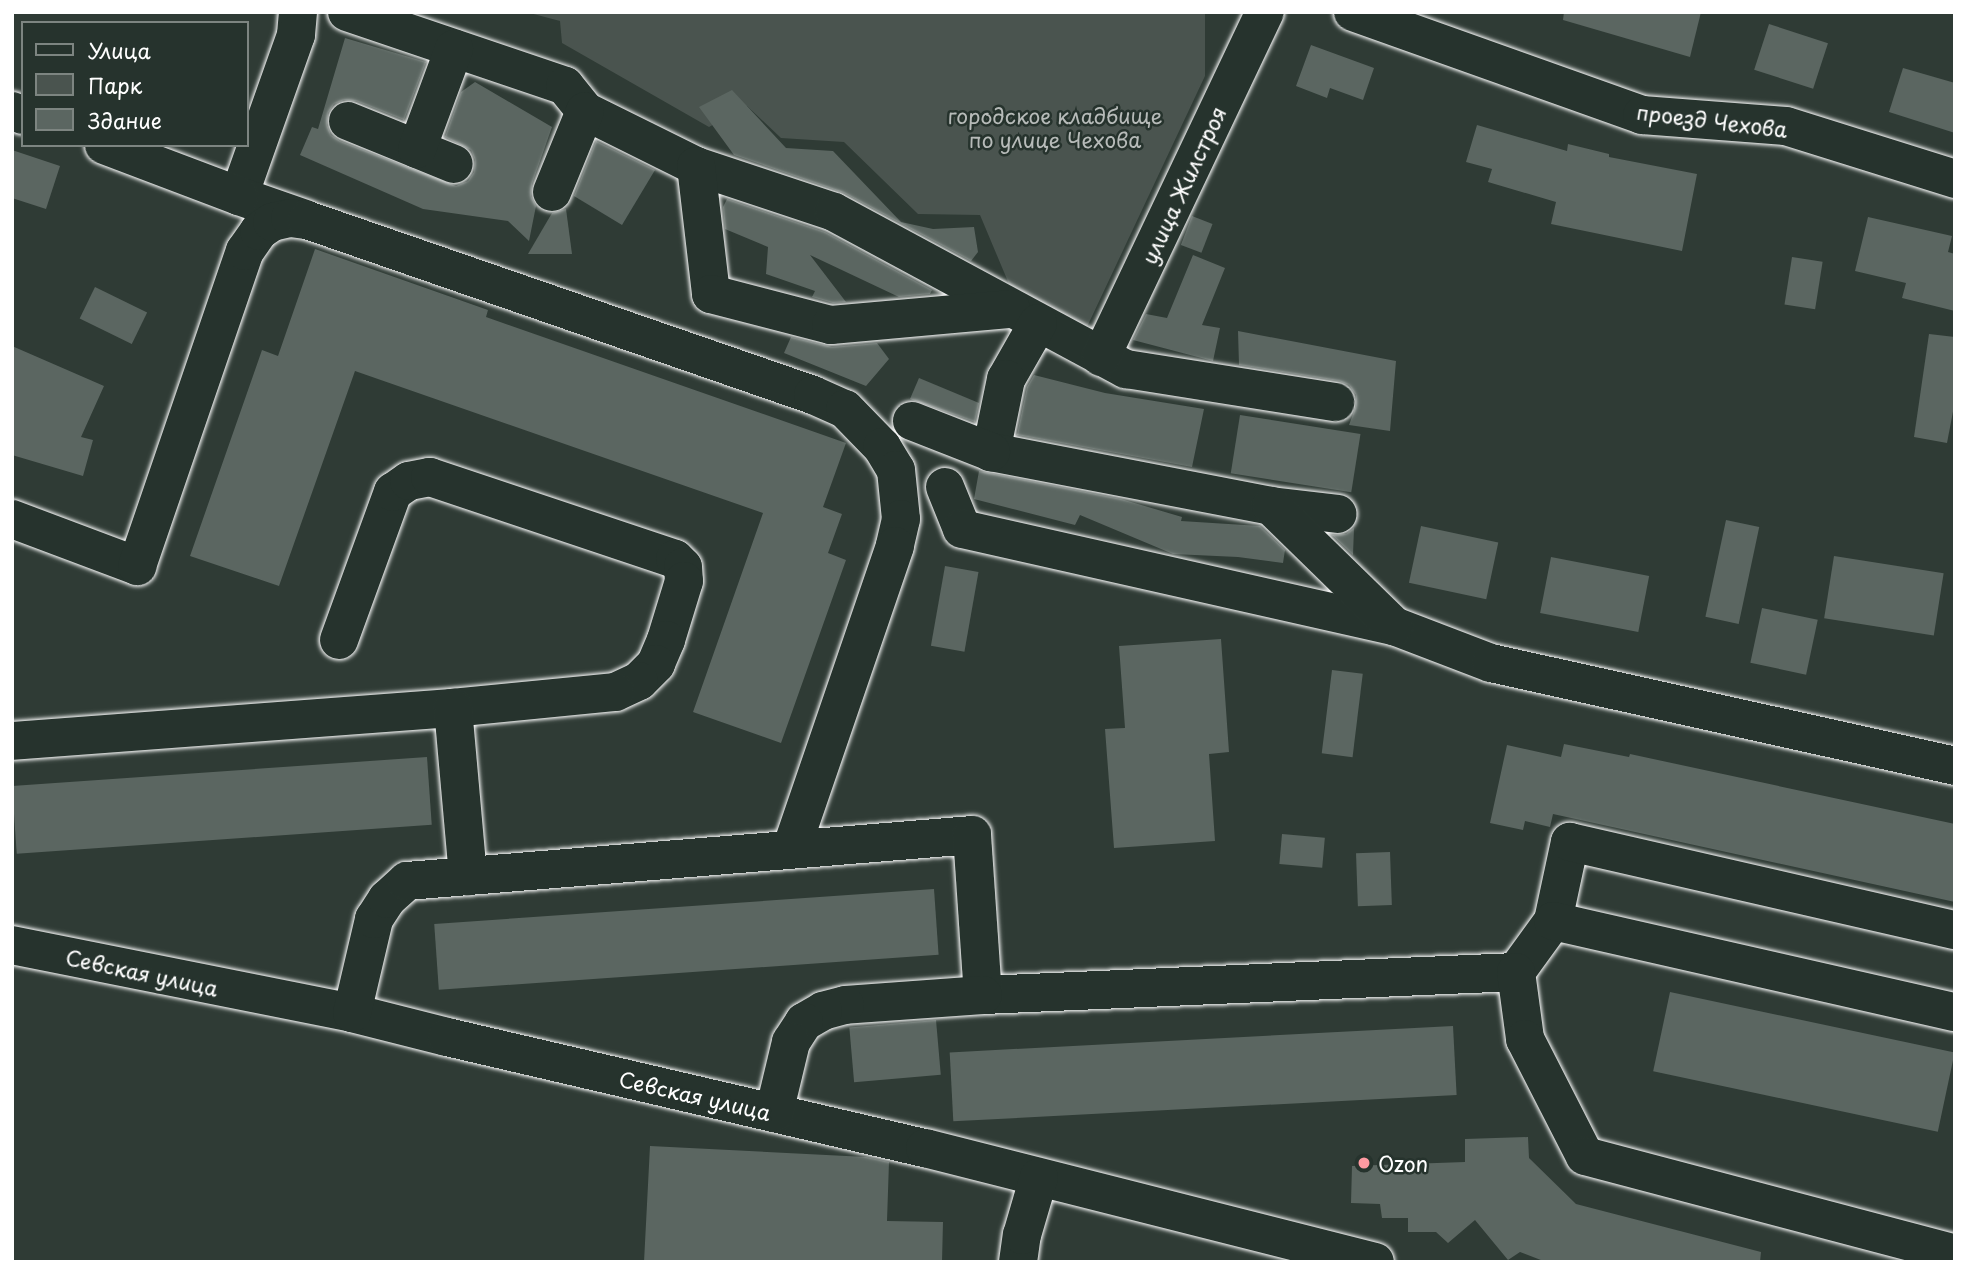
<!DOCTYPE html>
<html>
<head>
<meta charset="utf-8">
<style>
  body { margin:0 }
  #map { position:relative; width:1967px; height:1274px; overflow:hidden; background:#2f3b35; font-family:"Playpen Sans",sans-serif }
  div>[style] { position:absolute }
  .green>* { inset:0; background:#4a544f }
  .building>* { inset:0; background:#5b6661; transform-origin:0 0 }
  .roads { filter:drop-shadow(0 0 2px #fff) drop-shadow(0 0 2px #fff) }
  .minor>* { height:38px; margin:-19px; padding:0 19px; transform-origin:19px; border-radius:19px; background:#26332d }
  .dots>* { width:19px; height:19px; translate:-50% -50%; box-sizing:border-box; border:4px solid #26332d; border-radius:50% }
  span { translate:-50% -50%; white-space:nowrap; text-align:center; line-height:1.15; -webkit-text-stroke:5px #26332d; paint-order:stroke }
  .park-label { font-size:21px; color:#b7bbb9 }
  .street-label { font-size:21px; color:#fff }
  .poi-label { font-size:21px; color:#fff }
  .left { translate:0 -50%; text-align:left }
  .frame { position:absolute; inset:0; border:14px solid #fff; pointer-events:none }
  .legend { position:absolute; left:21px; top:21px; width:228px; height:126px; box-sizing:border-box; background:#26332d; border:2px solid #7d8581; margin:0; padding:9px 12px; list-style:none; font-size:21px; color:#fff }
  .legend li { display:flex; align-items:center; gap:14px; height:35px }
  .legend b { width:35px; border:2px solid #7d8581 }
</style>
</head>
<body>
<div id="map">
  <div class="green">
    <div style="clip-path:polygon(526px 12px,1205px 12px,1205px 76px,1086px 329px,1009px 284px,980px 215px,918px 214px,844px 142px,781px 138px,747px 106px,709px 127px,562px 43px,560px 21px)"></div>
  </div>
  <div class="building">
    <div style="clip-path:polygon(1564px 12px,1701px 12px,1690px 57px,1563px 20px)"></div>
    <div style="left:1769px;top:24px;width:62px;height:48px;rotate:18deg"></div>
    <div style="clip-path:polygon(345px 38px,426px 62px,404px 120px,356px 101px,344px 100px,334px 104px,328px 113px,327px 125px,331px 135px,340px 141px,456px 186px,468px 181px,474px 172px,475px 160px,471px 150px,445px 137px,461px 92px,475px 82px,552px 127px,532px 184px,531px 196px,536px 206px,529px 241px,508px 221px,423px 209px,300px 155px,312px 127px,318px 129px)"></div>
    <div style="clip-path:polygon(1311px 45px,1374px 68px,1363px 100px,1330px 88px,1327px 98px,1296px 86px)"></div>
    <div style="clip-path:polygon(1903px 68px,1955px 83px,1955px 133px,1889px 112px)"></div>
    <div style="clip-path:polygon(732px 90px,786px 148px,833px 151px,901px 222px,933px 229px,974px 227px,978px 252px,971px 261px,844px 193px,734px 155px,699px 107px)"></div>
    <div style="clip-path:polygon(1477px 125px,1567px 151px,1568px 144px,1609px 154px,1609px 157px,1697px 174px,1682px 251px,1551px 224px,1556px 202px,1488px 182px,1492px 169px,1466px 162px)"></div>
    <div style="clip-path:polygon(596px 141px,655px 170px,622px 225px,574px 196px)"></div>
    <div style="clip-path:polygon(12px 150px,60px 166px,46px 209px,12px 198px)"></div>
    <div style="clip-path:polygon(727px 199px,825px 232px,932px 290px,930px 294px,899px 297px,810px 255px,846px 302px,833px 303px,812px 297px,815px 291px,766px 274px,768px 247px,725px 229px,723px 207px)"></div>
    <div style="clip-path:polygon(566px 209px,572px 254px,528px 254px,552px 213px)"></div>
    <div style="left:1192px;top:216px;width:22px;height:31px;rotate:21deg"></div>
    <div style="clip-path:polygon(1868px 217px,1952px 236px,1948px 252px,1955px 254px,1955px 311px,1902px 298px,1906px 283px,1855px 271px)"></div>
    <div style="clip-path:polygon(315px 249px,488px 310px,486px 317px,846px 443px,823px 507px,842px 514px,828px 553px,846px 560px,781px 743px,693px 712px,763px 513px,355px 371px,279px 586px,190px 556px,262px 350px,278px 356px)"></div>
    <div style="clip-path:polygon(1193px 255px,1225px 268px,1202px 325px,1220px 328px,1213px 361px,1133px 340px,1146px 314px,1167px 318px)"></div>
    <div style="left:1792px;top:257px;width:31px;height:48px;rotate:9deg"></div>
    <div style="left:95px;top:287px;width:58px;height:35px;rotate:26deg"></div>
    <div style="clip-path:polygon(1238px 331px,1396px 361px,1390px 431px,1349px 425px,1356px 406px,1356px 395px,1349px 385px,1339px 381px,1239px 365px)"></div>
    <div style="clip-path:polygon(1929px 334px,1955px 337px,1955px 401px,1947px 443px,1914px 437px)"></div>
    <div style="clip-path:polygon(791px 337px,832px 347px,877px 343px,889px 359px,866px 386px,784px 353px)"></div>
    <div style="clip-path:polygon(12px 346px,104px 386px,81px 437px,93px 440px,83px 476px,12px 455px)"></div>
    <div style="clip-path:polygon(1034px 375px,1105px 393px,1204px 409px,1192px 467px,1017px 435px,1027px 387px)"></div>
    <div style="clip-path:polygon(919px 378px,979px 403px,975px 422px,910px 399px)"></div>
    <div style="left:1240px;top:415px;width:122px;height:59px;rotate:9deg"></div>
    <div style="clip-path:polygon(979px 471px,1121px 499px,1182px 517px,1181px 521px,1260px 526px,1285px 550px,1283px 563px,1238px 557px,1173px 554px,1080px 515px,1075px 525px,974px 499px)"></div>
    <div style="left:1726px;top:520px;width:34px;height:99px;rotate:12deg"></div>
    <div style="left:1421px;top:526px;width:79px;height:58px;rotate:12deg"></div>
    <div style="clip-path:polygon(1354px 528px,1353px 555px,1332px 535px,1346px 534px)"></div>
    <div style="left:1834px;top:556px;width:111px;height:63px;rotate:9deg"></div>
    <div style="left:1551px;top:557px;width:100px;height:57px;rotate:11deg"></div>
    <div style="left:945px;top:566px;width:34px;height:81px;rotate:10deg"></div>
    <div style="left:1762px;top:608px;width:57px;height:56px;rotate:12deg"></div>
    <div style="clip-path:polygon(1221px 639px,1229px 752px,1209px 754px,1215px 841px,1114px 848px,1105px 729px,1125px 728px,1119px 646px)"></div>
    <div style="left:1332px;top:670px;width:31px;height:84px;rotate:7deg"></div>
    <div style="clip-path:polygon(1564px 744px,1629px 757px,1630px 754px,1955px 824px,1955px 902px,1553px 814px,1550px 827px,1525px 821px,1523px 830px,1490px 823px,1507px 745px,1561px 757px)"></div>
    <div style="left:427px;top:757px;width:68px;height:416px;rotate:86deg"></div>
    <div style="left:1282px;top:834px;width:43px;height:30px;rotate:5deg"></div>
    <div style="left:1390px;top:852px;width:53px;height:34px;rotate:88deg"></div>
    <div style="left:934px;top:889px;width:66px;height:501px;rotate:86deg"></div>
    <div style="left:1670px;top:992px;width:291px;height:81px;rotate:12deg"></div>
    <div style="left:936px;top:1020px;width:55px;height:87px;rotate:85deg"></div>
    <div style="left:1453px;top:1026px;width:69px;height:504px;rotate:87deg"></div>
    <div style="clip-path:polygon(1528px 1137px,1529px 1158px,1576px 1204px,1761px 1252px,1760px 1262px,1546px 1262px,1520px 1252px,1508px 1260px,1475px 1220px,1448px 1243px,1436px 1232px,1408px 1232px,1408px 1218px,1382px 1218px,1380px 1204px,1351px 1203px,1352px 1166px,1465px 1162px,1465px 1139px)"></div>
    <div style="clip-path:polygon(650px 1146px,866px 1157px,889px 1162px,887px 1221px,943px 1222px,942px 1262px,644px 1262px)"></div>
  </div>
  <div class="roads">
    <div class="minor">
      <div style="left:298px;top:12px;width:23px;rotate:95deg"></div>
      <div style="left:296px;top:35px;width:171px;rotate:109.5deg"></div>
      <div style="left:239px;top:196px;width:70px;rotate:19.2deg"></div>
      <div style="left:347px;top:12px;width:230px;rotate:18.7deg"></div>
      <div style="left:565px;top:86px;width:32px;rotate:51deg"></div>
      <div style="left:585px;top:111px;width:124px;rotate:26.4deg"></div>
      <div style="left:696px;top:166px;width:145px;rotate:18.4deg"></div>
      <div style="left:834px;top:212px;width:332px;rotate:28.3deg"></div>
      <div style="left:1126px;top:369px;width:212px;rotate:9deg"></div>
      <div style="left:1353px;top:12px;width:307px;rotate:19.6deg"></div>
      <div style="left:1642px;top:115px;width:144px;rotate:4.4deg"></div>
      <div style="left:1786px;top:126px;width:177px;rotate:17.4deg"></div>
      <div style="left:12px;top:111px;width:12px;rotate:20deg"></div>
      <div style="left:348px;top:121px;width:114px;rotate:22.1deg"></div>
      <div style="left:104px;top:145px;width:144px;rotate:20.7deg"></div>
      <div style="left:417px;top:149px;width:107px;rotate:-69.7deg"></div>
      <div style="left:696px;top:166px;width:129px;rotate:83.3deg"></div>
      <div style="left:711px;top:294px;width:124px;rotate:14.5deg"></div>
      <div style="left:831px;top:325px;width:181px;rotate:-5.1deg"></div>
      <div style="left:552px;top:192px;width:87px;rotate:-67.8deg"></div>
      <div style="left:1038px;top:323px;width:64px;rotate:119.7deg"></div>
      <div style="left:1006px;top:379px;width:75px;rotate:101.6deg"></div>
      <div style="left:991px;top:452px;width:285px;rotate:10.9deg"></div>
      <div style="left:1271px;top:506px;width:67px;rotate:6.8deg"></div>
      <div style="left:1101px;top:357px;width:382px;rotate:-64.6deg"></div>
      <div style="left:912px;top:421px;width:85px;rotate:21.4deg"></div>
      <div style="left:945px;top:487px;width:45px;rotate:68deg"></div>
      <div style="left:962px;top:529px;width:443px;rotate:12.7deg"></div>
      <div style="left:1394px;top:626px;width:104px;rotate:20.9deg"></div>
      <div style="left:1491px;top:663px;width:475px;rotate:12.5deg"></div>
      <div style="left:1271px;top:506px;width:172px;rotate:44.3deg"></div>
      <div style="left:12px;top:519px;width:134px;rotate:20.6deg"></div>
      <div style="left:137px;top:566px;width:333px;rotate:-71.1deg"></div>
      <div style="left:245px;top:251px;width:24px;rotate:-55deg"></div>
      <div style="left:259px;top:231px;width:16px;rotate:-35deg"></div>
      <div style="left:272px;top:222px;width:18px;rotate:-13deg"></div>
      <div style="left:290px;top:218px;width:17px;rotate:7deg"></div>
      <div style="left:307px;top:220px;width:535px;rotate:19.08deg"></div>
      <div style="left:813px;top:395px;width:35px;rotate:24deg"></div>
      <div style="left:845px;top:409px;width:53px;rotate:45.8deg"></div>
      <div style="left:882px;top:447px;width:27px;rotate:59deg"></div>
      <div style="left:896px;top:470px;width:49px;rotate:84.2deg"></div>
      <div style="left:901px;top:519px;width:28px;rotate:103deg"></div>
      <div style="left:895px;top:546px;width:320px;rotate:108.9deg"></div>
      <div style="left:339px;top:640px;width:158px;rotate:-70deg"></div>
      <div style="left:393px;top:492px;width:19px;rotate:-35deg"></div>
      <div style="left:409px;top:481px;width:21px;rotate:-11deg"></div>
      <div style="left:430px;top:477px;width:258px;rotate:18.5deg"></div>
      <div style="left:675px;top:559px;width:11px;rotate:45deg"></div>
      <div style="left:683px;top:567px;width:14px;rotate:86deg"></div>
      <div style="left:684px;top:581px;width:62px;rotate:107deg"></div>
      <div style="left:666px;top:640px;width:26px;rotate:113deg"></div>
      <div style="left:656px;top:664px;width:24px;rotate:135deg"></div>
      <div style="left:639px;top:681px;width:26px;rotate:155deg"></div>
      <div style="left:615px;top:692px;width:163px;rotate:174.4deg"></div>
      <div style="left:12px;top:741px;width:442px;rotate:-4.3deg"></div>
      <div style="left:453px;top:708px;width:169px;rotate:84.9deg"></div>
      <div style="left:1553px;top:921px;width:81px;rotate:-77.9deg"></div>
      <div style="left:1570px;top:842px;width:395px;rotate:12.9deg"></div>
      <div style="left:12px;top:945px;width:347px;rotate:11.3deg"></div>
      <div style="left:352px;top:1013px;width:98px;rotate:14.2deg"></div>
      <div style="left:447px;top:1037px;width:491px;rotate:13.1deg"></div>
      <div style="left:925px;top:1148px;width:464px;rotate:14.2deg"></div>
      <div style="left:1516px;top:972px;width:63px;rotate:-54deg"></div>
      <div style="left:1553px;top:921px;width:412px;rotate:12.8deg"></div>
      <div style="left:983px;top:995px;width:533px;rotate:-2.47deg"></div>
      <div style="left:1516px;top:972px;width:68px;rotate:82.3deg"></div>
      <div style="left:1525px;top:1039px;width:131px;rotate:62.9deg"></div>
      <div style="left:1585px;top:1156px;width:383px;rotate:14.8deg"></div>
      <div style="left:352px;top:1013px;width:97px;rotate:-76.8deg"></div>
      <div style="left:374px;top:919px;width:24px;rotate:-57deg"></div>
      <div style="left:387px;top:899px;width:27px;rotate:-42deg"></div>
      <div style="left:407px;top:881px;width:567px;rotate:-4.65deg"></div>
      <div style="left:972px;top:835px;width:160px;rotate:86.1deg"></div>
      <div style="left:983px;top:995px;width:138px;rotate:175.9deg"></div>
      <div style="left:845px;top:1005px;width:23px;rotate:165deg"></div>
      <div style="left:823px;top:1011px;width:22px;rotate:150deg"></div>
      <div style="left:804px;top:1022px;width:24px;rotate:123deg"></div>
      <div style="left:791px;top:1042px;width:73px;rotate:103.5deg"></div>
      <div style="left:1018px;top:1262px;width:27px;rotate:-82deg"></div>
      <div style="left:1022px;top:1235px;width:60px;rotate:-73.7deg"></div>
    </div>
  </div>
  <div class="dots">
    <div style="left:1364px;top:1163px;background:#ff9aa2"></div>
  </div>
  <div class="park-label">
    <span style="left:1055px;top:127px">городское кладбище<br>по улице Чехова</span>
  </div>
  <div class="street-label">
    <span style="left:1712px;top:120px;rotate:7deg">проезд Чехова</span>
    <span style="left:1183px;top:185px;rotate:-65deg">улица Жилстроя</span>
    <span style="left:142px;top:972px;rotate:12deg">Севская улица</span>
    <span style="left:695px;top:1095px;rotate:13deg">Севская улица</span>
  </div>
  <div class="poi-label">
    <span class="left" style="left:1378px;top:1163px">Ozon</span>
  </div>
  <div class="frame"></div>
  <ul class="legend">
  <li><b style="height:9px;background:#26332d"></b>Улица</li>
  <li><b style="height:19px;background:#4a544f"></b>Парк</li>
  <li><b style="height:19px;background:#5b6661"></b>Здание</li>
  </ul>
</div>
</body>
</html>
